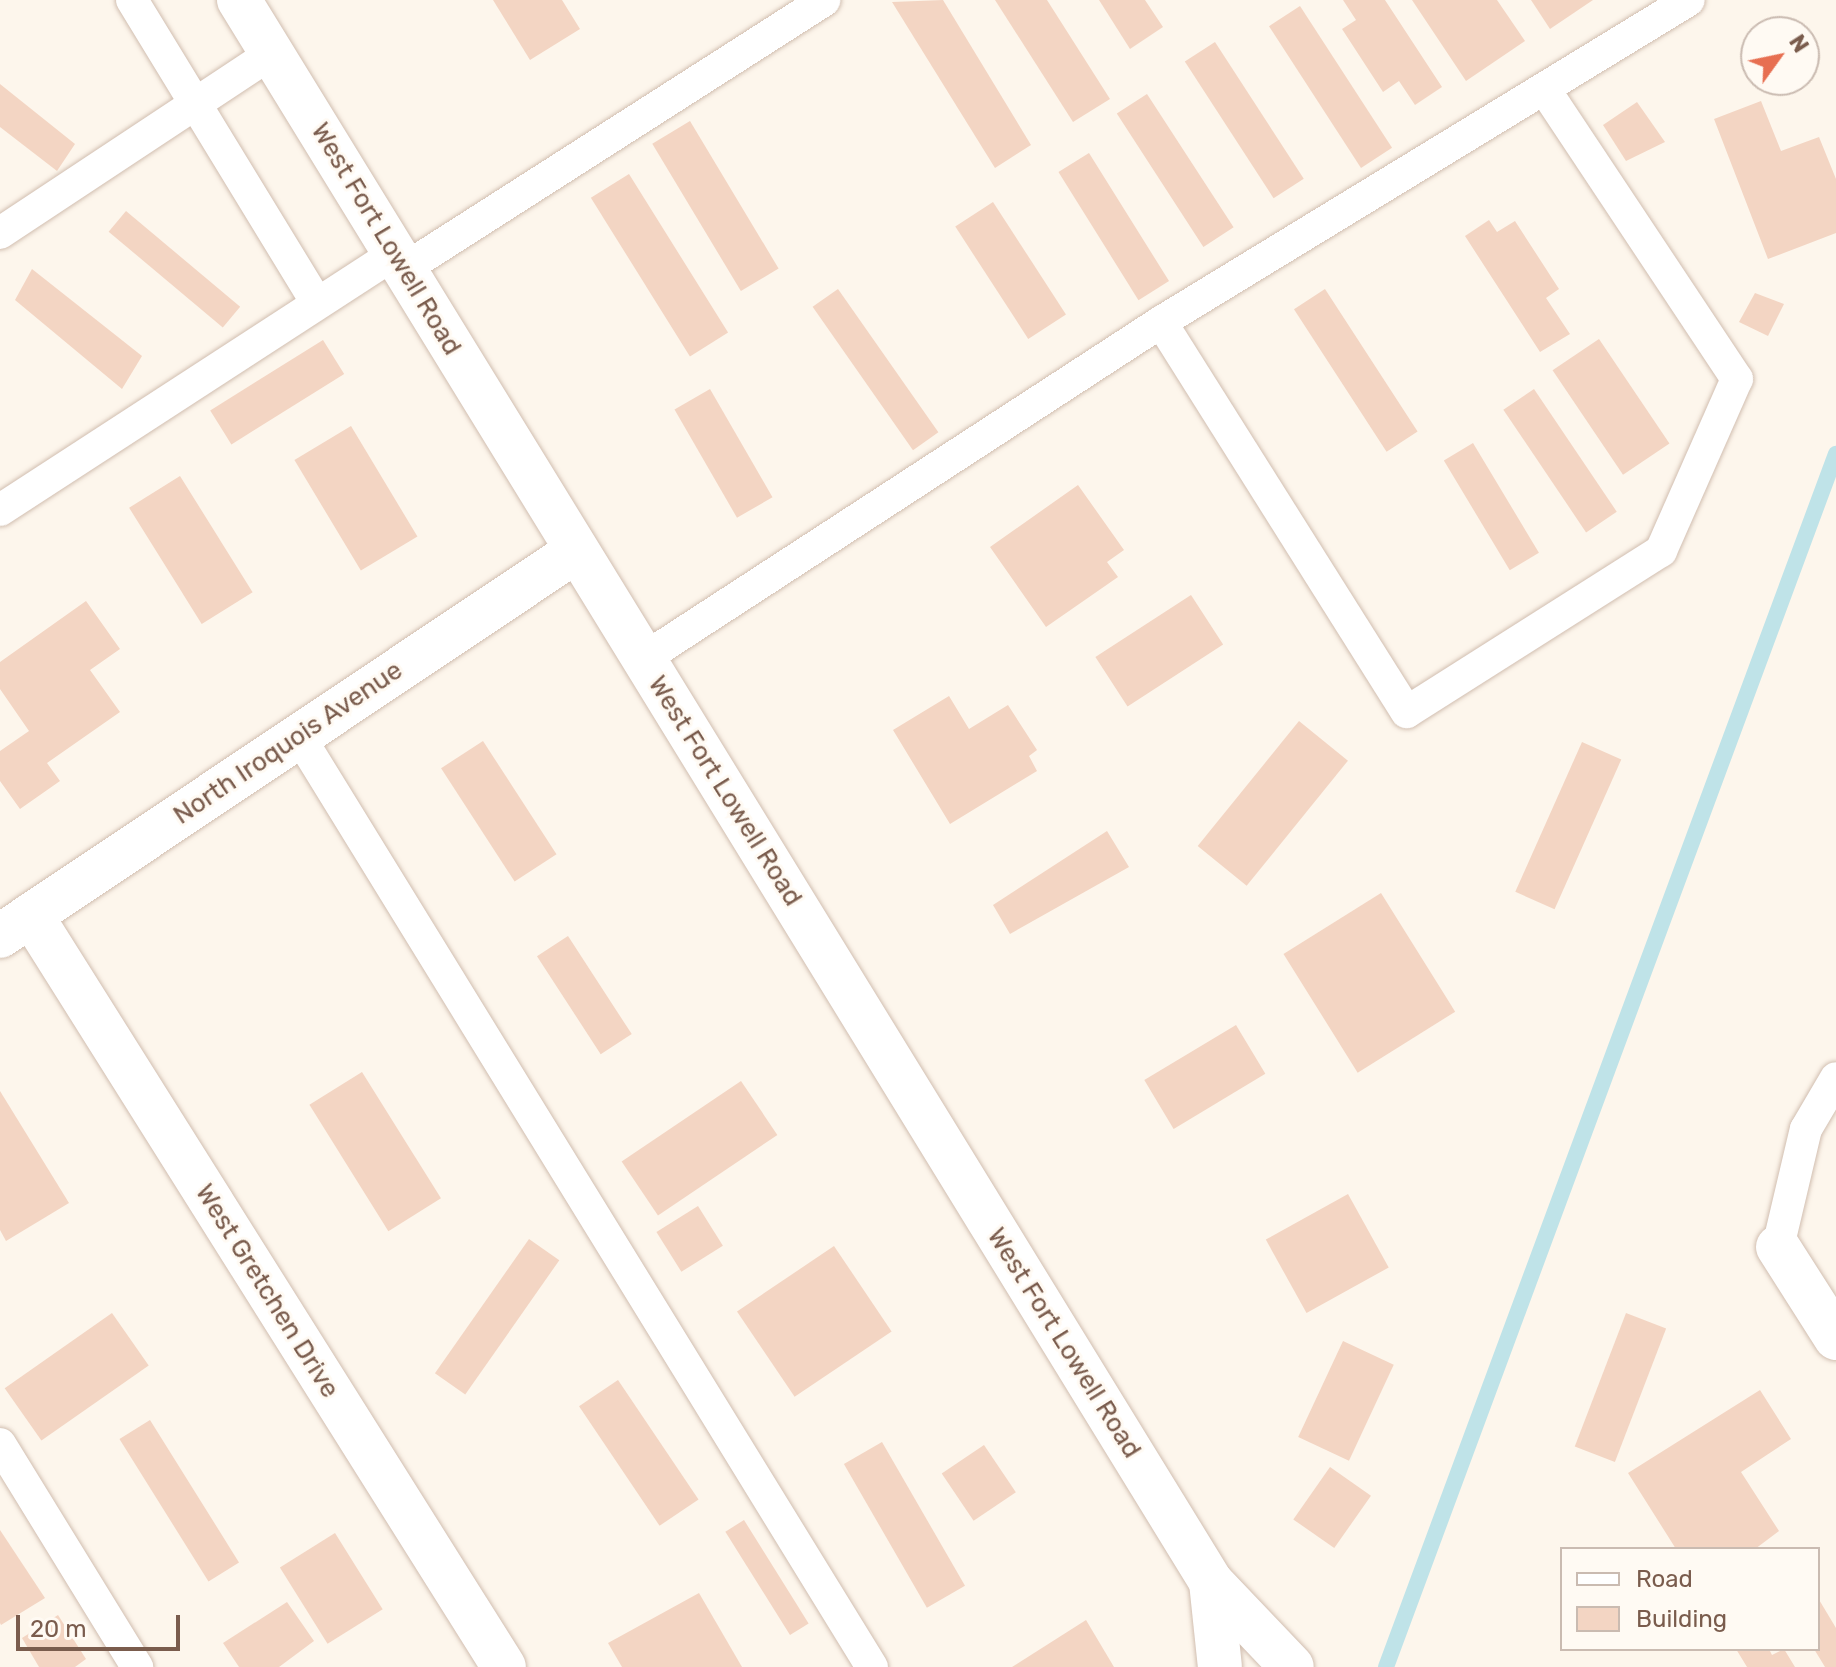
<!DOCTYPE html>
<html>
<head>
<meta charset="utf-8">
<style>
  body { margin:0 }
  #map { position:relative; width:1836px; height:1667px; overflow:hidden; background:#fdf6ec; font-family:Rubik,sans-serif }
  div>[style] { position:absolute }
  .stream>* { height:16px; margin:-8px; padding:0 8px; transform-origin:8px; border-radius:8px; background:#bfe3e8 }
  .building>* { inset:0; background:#f3d5c3; transform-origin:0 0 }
  .roads { filter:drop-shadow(0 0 2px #d1beb0) drop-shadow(0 0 2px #d1beb0) }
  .service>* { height:32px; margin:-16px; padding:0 16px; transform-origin:16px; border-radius:16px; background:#fff }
  .minor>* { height:44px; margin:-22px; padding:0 22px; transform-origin:22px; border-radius:22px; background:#fff }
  span { translate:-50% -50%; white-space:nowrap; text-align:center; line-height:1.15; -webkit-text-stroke:6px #fffaf3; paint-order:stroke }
  .street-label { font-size:26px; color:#7a5c4d }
  .legend { position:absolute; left:1560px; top:1547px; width:260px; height:104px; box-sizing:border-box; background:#fffaf3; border:2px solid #cabbb1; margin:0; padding:10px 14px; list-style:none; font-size:24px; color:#7a5c4d }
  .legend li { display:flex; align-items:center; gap:16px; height:40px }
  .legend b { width:40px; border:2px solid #cabbb1 }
  .north { position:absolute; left:1740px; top:16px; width:80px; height:80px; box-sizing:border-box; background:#fffaf3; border:2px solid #cabbb1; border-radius:50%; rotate:57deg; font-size:22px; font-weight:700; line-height:32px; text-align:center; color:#7a5c4d }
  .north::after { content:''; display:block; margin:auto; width:28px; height:36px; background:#e76f51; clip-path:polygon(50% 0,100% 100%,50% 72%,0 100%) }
  .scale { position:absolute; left:16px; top:1615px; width:164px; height:36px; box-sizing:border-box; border:4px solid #7a5c4d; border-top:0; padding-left:10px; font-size:24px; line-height:28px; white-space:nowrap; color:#7a5c4d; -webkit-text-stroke:6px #fffaf3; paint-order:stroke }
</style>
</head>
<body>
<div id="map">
  <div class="stream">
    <div style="left:1386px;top:1667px;width:1294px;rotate:-69.65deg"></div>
  </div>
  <div class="building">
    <div style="clip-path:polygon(493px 0,562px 0,580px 29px,530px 60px)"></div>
    <div style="clip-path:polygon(943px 0,1031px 145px,995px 168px,892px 2px)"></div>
    <div style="clip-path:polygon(995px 0,1047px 0,1110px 99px,1073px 122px)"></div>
    <div style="clip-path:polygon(1099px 0,1145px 0,1163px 27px,1130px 49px)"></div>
    <div style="clip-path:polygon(1343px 0,1385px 0,1442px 87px,1415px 105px,1399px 81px,1383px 92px,1342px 29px,1356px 20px)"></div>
    <div style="clip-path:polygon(1412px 0,1497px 0,1525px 41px,1466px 81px)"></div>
    <div style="clip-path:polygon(1531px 0,1593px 0,1550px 29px)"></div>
    <div style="left:1300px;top:6px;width:169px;height:37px;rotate:57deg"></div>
    <div style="left:1215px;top:42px;width:163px;height:36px;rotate:57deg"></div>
    <div style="clip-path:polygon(0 84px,75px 144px,57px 171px,0 127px)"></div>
    <div style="left:1147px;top:94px;width:159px;height:36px;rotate:57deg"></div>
    <div style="clip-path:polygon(1761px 101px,1781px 151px,1819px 137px,1836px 179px,1836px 233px,1768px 259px,1714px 119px)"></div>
    <div style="clip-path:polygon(1637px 102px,1665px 142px,1626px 161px,1603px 125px)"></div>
    <div style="left:690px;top:121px;width:172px;height:44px;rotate:59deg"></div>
    <div style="left:1089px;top:153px;width:151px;height:36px;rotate:58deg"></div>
    <div style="left:629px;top:174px;width:187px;height:45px;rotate:58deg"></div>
    <div style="left:993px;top:202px;width:134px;height:45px;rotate:57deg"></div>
    <div style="left:126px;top:211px;width:149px;height:27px;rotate:40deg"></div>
    <div style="clip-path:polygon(1489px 220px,1497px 232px,1515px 221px,1559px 289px,1546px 298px,1570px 334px,1540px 352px,1465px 236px)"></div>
    <div style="clip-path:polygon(32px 269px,142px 356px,122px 389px,15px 300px)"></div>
    <div style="left:838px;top:289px;width:175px;height:31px;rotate:55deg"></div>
    <div style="left:1325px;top:289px;width:170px;height:37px;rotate:57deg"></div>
    <div style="clip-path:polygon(1755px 293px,1784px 304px,1768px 336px,1739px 322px)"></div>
    <div style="left:1599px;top:339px;width:126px;height:56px;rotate:56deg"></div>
    <div style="left:323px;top:340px;width:40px;height:133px;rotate:58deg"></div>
    <div style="left:710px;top:389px;width:125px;height:41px;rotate:60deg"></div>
    <div style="left:1534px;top:389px;width:148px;height:37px;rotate:56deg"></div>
    <div style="left:351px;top:426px;width:129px;height:66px;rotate:59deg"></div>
    <div style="left:1473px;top:443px;width:128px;height:34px;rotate:59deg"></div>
    <div style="left:180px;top:476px;width:137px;height:60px;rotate:58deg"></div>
    <div style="clip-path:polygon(1078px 485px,1124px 550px,1107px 562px,1118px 577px,1046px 627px,990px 547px)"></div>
    <div style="left:1191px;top:595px;width:59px;height:114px;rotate:57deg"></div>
    <div style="clip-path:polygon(86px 601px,120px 649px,90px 670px,120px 712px,47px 763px,60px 781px,20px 809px,0 781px,0 751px,29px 731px,0 689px,0 662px)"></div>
    <div style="clip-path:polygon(949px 696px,969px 729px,1008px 705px,1037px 750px,1029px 756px,1037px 771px,950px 824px,893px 730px)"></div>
    <div style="left:1299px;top:721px;width:63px;height:161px;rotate:39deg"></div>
    <div style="left:483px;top:741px;width:135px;height:50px;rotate:57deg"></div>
    <div style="left:1582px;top:742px;width:43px;height:164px;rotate:24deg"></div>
    <div style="clip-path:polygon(1107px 831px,1129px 867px,1010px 934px,993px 905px)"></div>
    <div style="left:1381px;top:893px;width:140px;height:115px;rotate:58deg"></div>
    <div style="left:568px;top:936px;width:117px;height:37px;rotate:57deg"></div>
    <div style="left:1236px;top:1025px;width:57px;height:107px;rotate:59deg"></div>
    <div style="left:362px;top:1072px;width:149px;height:62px;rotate:58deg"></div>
    <div style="left:741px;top:1081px;width:65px;height:144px;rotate:56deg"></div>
    <div style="clip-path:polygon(0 1091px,69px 1203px,6px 1241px,0 1230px)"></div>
    <div style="left:1348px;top:1194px;width:84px;height:94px;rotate:61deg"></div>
    <div style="left:698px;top:1206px;width:47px;height:49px;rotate:58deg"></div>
    <div style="left:529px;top:1239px;width:37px;height:164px;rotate:35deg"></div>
    <div style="left:834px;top:1246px;width:103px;height:117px;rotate:56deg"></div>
    <div style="left:112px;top:1313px;width:64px;height:131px;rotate:55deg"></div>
    <div style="left:1626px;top:1313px;width:43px;height:143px;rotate:21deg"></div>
    <div style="left:1343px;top:1341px;width:56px;height:106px;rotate:25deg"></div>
    <div style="left:618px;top:1380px;width:144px;height:47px;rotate:56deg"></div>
    <div style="clip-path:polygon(1760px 1390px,1791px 1439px,1741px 1472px,1779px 1531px,1755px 1549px,1676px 1549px,1628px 1473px)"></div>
    <div style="left:150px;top:1420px;width:168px;height:36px;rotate:58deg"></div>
    <div style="left:882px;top:1442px;width:166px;height:44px;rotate:60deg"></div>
    <div style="left:984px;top:1445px;width:57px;height:51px;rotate:56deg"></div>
    <div style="left:1330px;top:1467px;width:50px;height:64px;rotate:35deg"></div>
    <div style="left:744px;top:1520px;width:122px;height:22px;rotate:58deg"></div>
    <div style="clip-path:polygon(0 1530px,45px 1598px,1px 1625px,0 1623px)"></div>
    <div style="left:335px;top:1533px;width:90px;height:65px;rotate:58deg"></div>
    <div style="clip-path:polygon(699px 1593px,742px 1667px,622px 1667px,608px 1643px)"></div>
    <div style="clip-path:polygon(1818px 1598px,1836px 1628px,1836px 1667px,1825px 1667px,1814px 1649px)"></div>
    <div style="clip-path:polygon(287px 1602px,314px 1641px,279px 1667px,239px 1667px,223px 1643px)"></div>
    <div style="clip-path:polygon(58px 1615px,86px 1659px,75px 1667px,39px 1667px,22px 1638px)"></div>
    <div style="clip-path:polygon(1086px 1620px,1114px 1667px,1012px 1667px)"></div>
    <div style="clip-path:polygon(1736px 1649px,1769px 1649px,1772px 1655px,1784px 1649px,1795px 1667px,1747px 1667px)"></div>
  </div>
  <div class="roads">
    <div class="service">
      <div style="left:132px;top:0;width:354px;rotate:58.6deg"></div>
      <div style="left:0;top:233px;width:326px;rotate:-33.5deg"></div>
      <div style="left:404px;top:269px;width:499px;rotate:-32.6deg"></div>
      <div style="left:1161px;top:322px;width:461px;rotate:57.8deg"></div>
      <div style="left:1407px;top:712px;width:301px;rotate:-32.4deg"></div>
      <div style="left:1661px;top:551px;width:188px;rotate:-66.2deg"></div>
      <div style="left:1737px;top:379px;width:347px;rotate:-123.6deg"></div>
      <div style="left:0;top:510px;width:471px;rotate:-33deg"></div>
      <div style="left:643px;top:659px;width:618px;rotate:-33.05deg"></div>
      <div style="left:1161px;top:322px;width:618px;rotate:-31.38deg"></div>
      <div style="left:299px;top:736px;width:1093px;rotate:58.39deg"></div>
      <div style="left:1778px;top:1247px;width:121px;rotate:-76.7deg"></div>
      <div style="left:1806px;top:1129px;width:59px;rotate:-59.5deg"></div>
      <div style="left:0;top:1444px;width:262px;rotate:58.4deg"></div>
    </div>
    <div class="minor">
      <div style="left:239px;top:0;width:1857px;rotate:58.43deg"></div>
      <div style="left:1211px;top:1582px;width:117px;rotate:46.4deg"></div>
      <div style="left:31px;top:915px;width:888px;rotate:57.83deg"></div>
      <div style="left:0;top:936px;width:693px;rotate:-33.76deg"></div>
      <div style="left:1778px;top:1247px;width:108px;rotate:57.5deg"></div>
      <div style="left:1211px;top:1582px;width:85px;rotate:84deg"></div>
    </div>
  </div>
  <div class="street-label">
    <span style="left:386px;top:239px;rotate:59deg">West Fort Lowell Road</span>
    <span style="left:288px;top:743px;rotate:-34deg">North Iroquois Avenue</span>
    <span style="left:725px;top:791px;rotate:58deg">West Fort Lowell Road</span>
    <span style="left:267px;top:1291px;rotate:58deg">West Gretchen Drive</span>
    <span style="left:1064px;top:1343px;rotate:58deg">West Fort Lowell Road</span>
  </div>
  <ul class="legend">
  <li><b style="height:10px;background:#fff"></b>Road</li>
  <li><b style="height:22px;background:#f3d5c3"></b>Building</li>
  </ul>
  <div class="north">N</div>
  <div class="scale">20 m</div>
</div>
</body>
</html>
